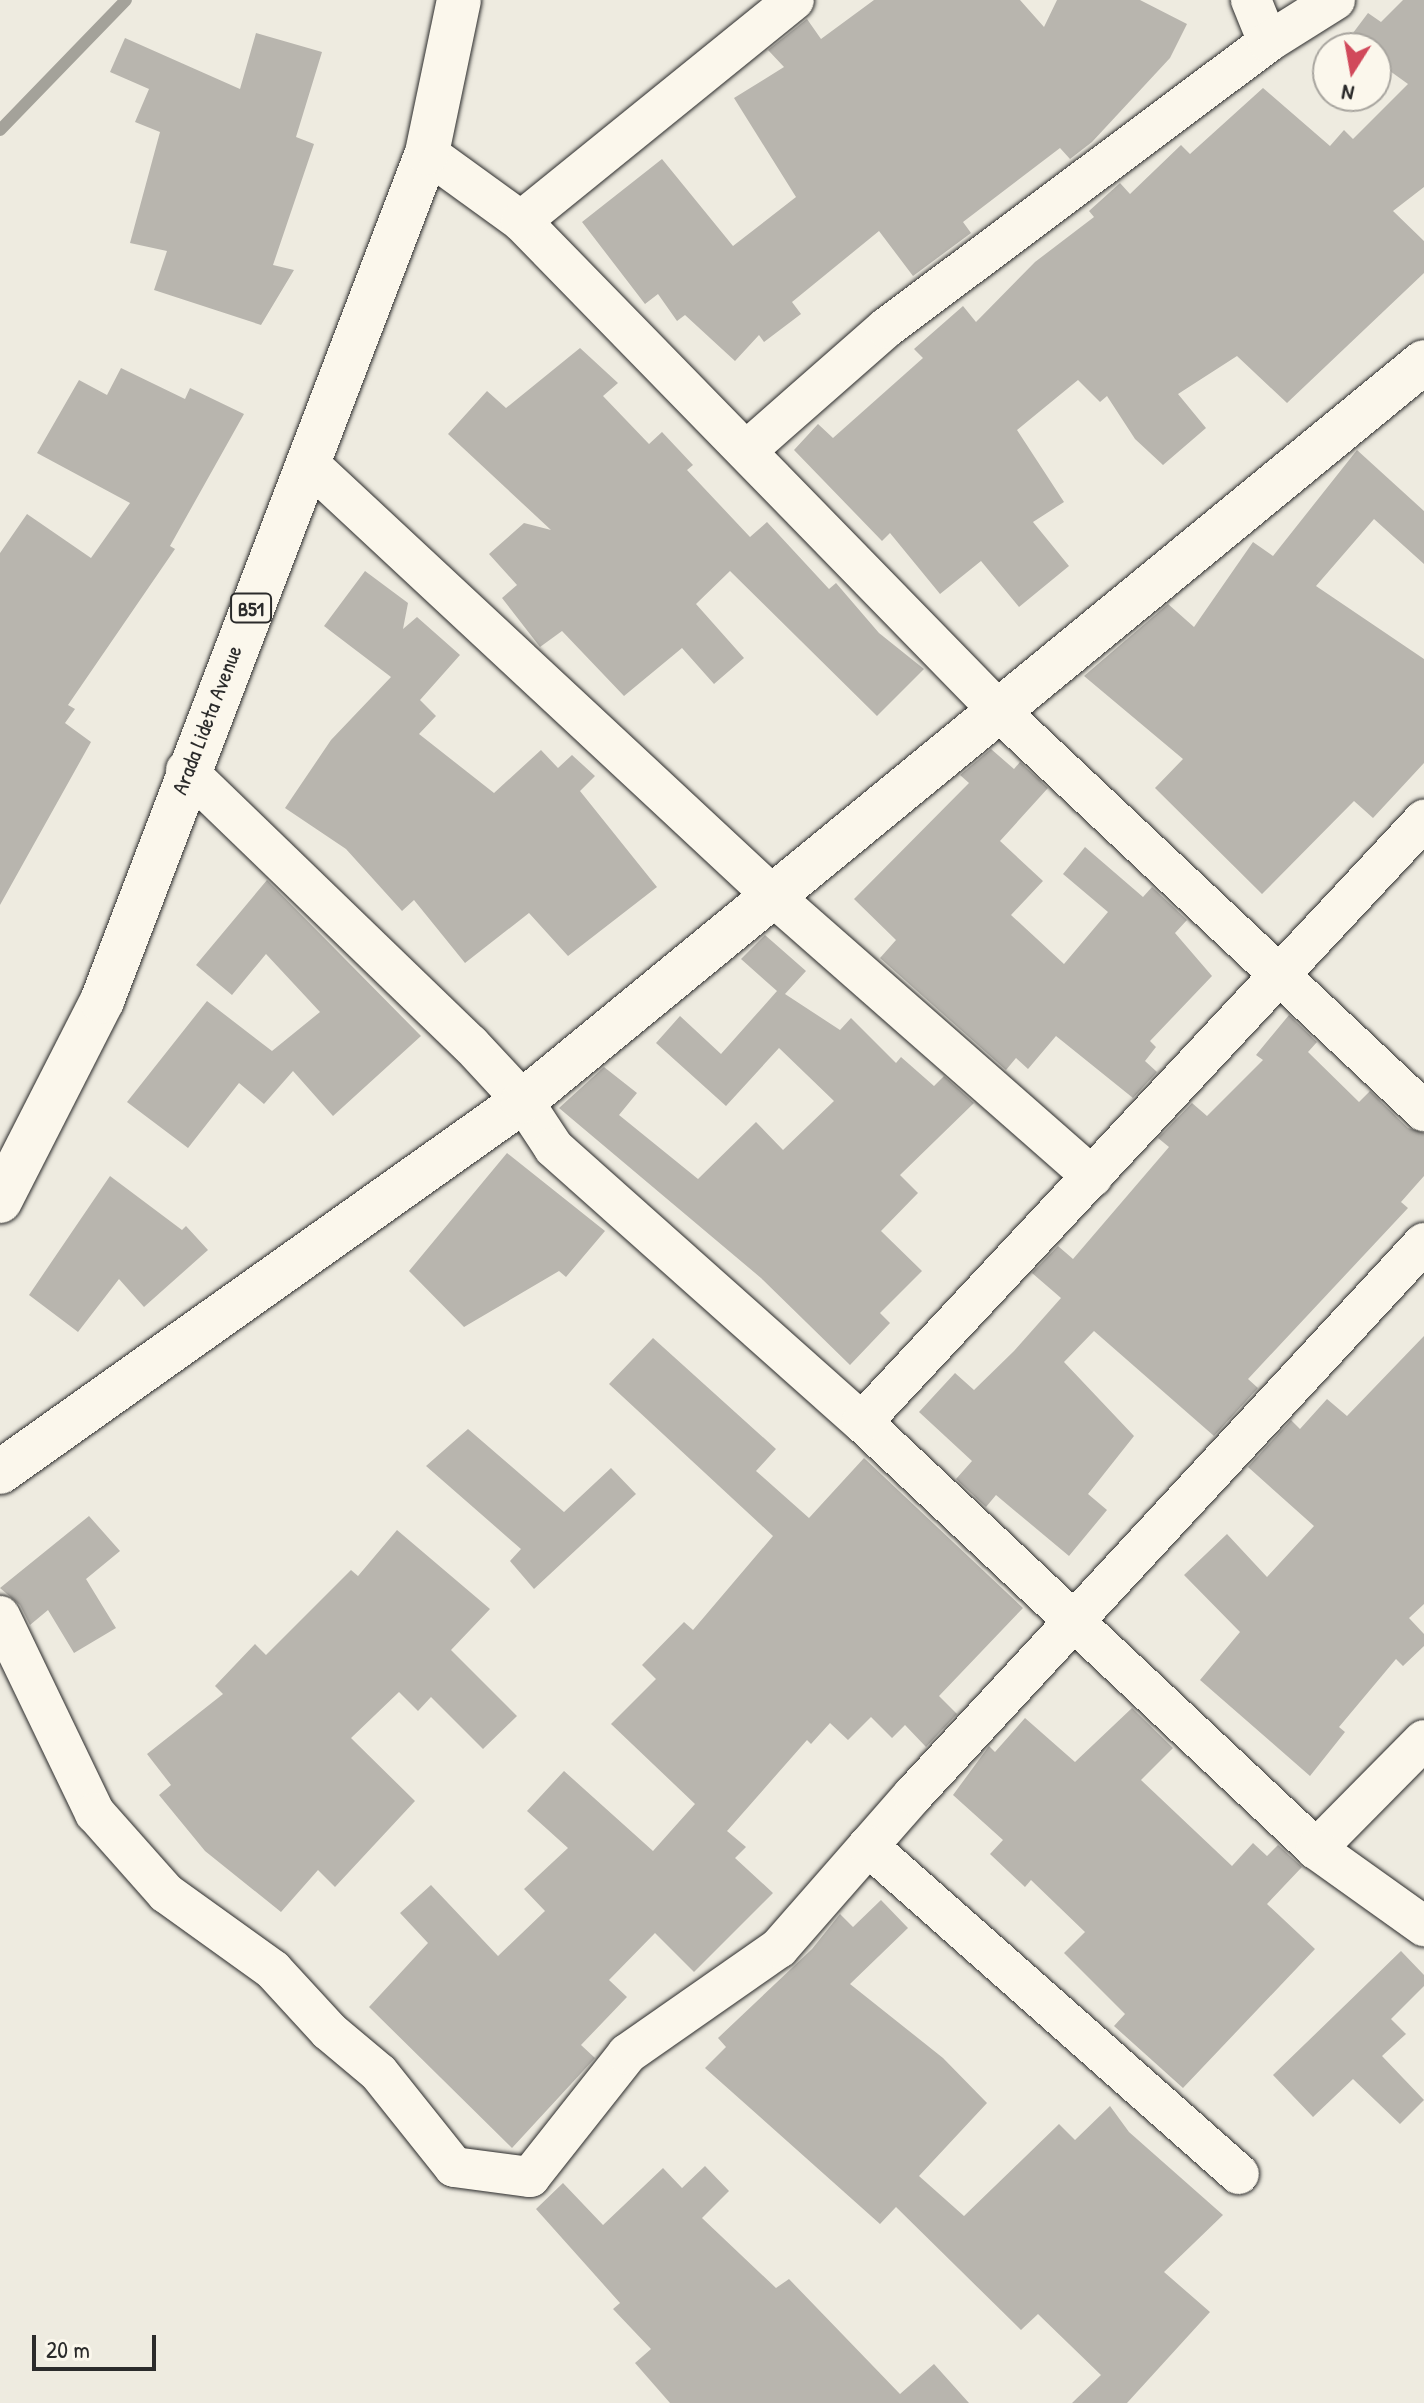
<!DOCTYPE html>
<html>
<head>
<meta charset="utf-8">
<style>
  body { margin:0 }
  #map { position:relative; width:1424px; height:2403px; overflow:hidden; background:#eeebe0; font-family:"Patrick Hand",sans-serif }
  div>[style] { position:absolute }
  .stream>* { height:12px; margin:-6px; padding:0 6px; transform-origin:6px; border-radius:6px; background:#a4a29a }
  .building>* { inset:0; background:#b8b5ae }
  .roads { filter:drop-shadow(0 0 2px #2b2b2b) drop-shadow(0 0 2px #2b2b2b) }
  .minor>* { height:40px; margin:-20px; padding:0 20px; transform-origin:20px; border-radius:20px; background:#fbf7ec }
  .major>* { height:44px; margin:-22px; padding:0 22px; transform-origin:22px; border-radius:22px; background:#fbf7ec }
  .highway>* { height:44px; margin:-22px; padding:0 22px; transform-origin:22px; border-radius:22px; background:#fbf7ec }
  span { translate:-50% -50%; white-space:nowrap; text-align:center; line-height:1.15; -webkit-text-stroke:6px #fbf7ec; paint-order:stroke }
  .shield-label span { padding:2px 6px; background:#fbf7ec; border:2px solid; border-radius:6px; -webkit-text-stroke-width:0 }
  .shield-label { font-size:20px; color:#2b2b2b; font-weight:700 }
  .street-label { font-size:22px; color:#2b2b2b }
  .north { position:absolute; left:1312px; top:32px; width:80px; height:80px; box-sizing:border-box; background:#fbf7ec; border:2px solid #a8a59f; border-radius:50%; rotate:191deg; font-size:22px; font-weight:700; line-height:32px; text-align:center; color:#2b2b2b }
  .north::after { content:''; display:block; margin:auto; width:28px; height:36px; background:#d1495b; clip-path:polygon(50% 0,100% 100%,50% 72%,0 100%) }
  .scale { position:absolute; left:32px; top:2335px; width:124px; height:36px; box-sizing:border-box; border:4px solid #2b2b2b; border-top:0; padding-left:10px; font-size:24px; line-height:28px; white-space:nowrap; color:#2b2b2b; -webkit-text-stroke:6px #fbf7ec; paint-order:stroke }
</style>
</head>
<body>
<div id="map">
  <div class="stream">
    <div style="left:0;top:130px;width:181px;rotate:-45.9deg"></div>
  </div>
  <div class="building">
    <div style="clip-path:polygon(874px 0,1020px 0,1044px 27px,1057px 0,1140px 0,1187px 24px,1170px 58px,1092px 142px,1070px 159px,1060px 148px,963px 222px,971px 233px,913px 276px,879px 231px,792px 302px,801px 314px,764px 342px,759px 335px,735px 361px,685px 315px,677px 321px,658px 294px,645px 304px,582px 222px,662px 159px,733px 246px,796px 197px,734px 98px,784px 67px,768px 50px,807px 19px,821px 39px)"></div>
    <div style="clip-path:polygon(1403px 0,1424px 0,1424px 187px,1393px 211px,1424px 241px,1424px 273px,1287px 403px,1237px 356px,1178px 394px,1206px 428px,1163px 465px,1135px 439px,1107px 396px,1100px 402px,1078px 380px,1017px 430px,1064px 502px,1033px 522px,1069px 566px,1019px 607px,981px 561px,940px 594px,890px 533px,882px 541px,794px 450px,818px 424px,833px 438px,923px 358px,914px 349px,963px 306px,976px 322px,1035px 262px,1094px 217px,1089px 211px,1120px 183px,1130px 194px,1181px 145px,1190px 154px,1263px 88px,1330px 146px,1344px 130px,1353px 139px,1408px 84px,1376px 61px,1376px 48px,1347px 41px,1368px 13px,1381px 22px)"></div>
    <div style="clip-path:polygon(256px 33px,322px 52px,296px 137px,314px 144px,273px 265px,294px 270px,261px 325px,154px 290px,167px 251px,130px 243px,160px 132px,135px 122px,149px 89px,110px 72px,125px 38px,240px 89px)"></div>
    <div style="clip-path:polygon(580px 348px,618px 383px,603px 396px,649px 444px,662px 432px,693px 465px,687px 470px,750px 537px,767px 522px,829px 589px,836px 583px,879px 633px,924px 669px,877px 716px,730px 571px,696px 604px,744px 658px,714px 684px,682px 648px,624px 696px,562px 631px,540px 647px,502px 598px,517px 585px,489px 554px,524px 523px,551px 530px,448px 434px,487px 391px,506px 408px)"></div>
    <div style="clip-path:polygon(121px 368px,185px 399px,190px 388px,244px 414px,170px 546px,175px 549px,68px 705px,75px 709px,65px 723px,91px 742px,0 905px,0 553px,27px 514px,91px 558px,130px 503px,37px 453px,79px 380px,107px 395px)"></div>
    <div style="clip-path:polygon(1357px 450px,1424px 511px,1424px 564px,1374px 519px,1316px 586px,1424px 659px,1424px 763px,1373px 818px,1354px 801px,1262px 894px,1155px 788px,1183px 759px,1084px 676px,1168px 604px,1194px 627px,1253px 542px,1273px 556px)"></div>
    <div style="clip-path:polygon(365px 571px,408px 603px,403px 629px,417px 617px,460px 655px,420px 700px,436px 716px,419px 734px,494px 793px,541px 750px,558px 768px,572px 755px,595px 776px,580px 791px,657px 887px,568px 956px,529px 913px,465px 963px,414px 900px,402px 911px,346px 849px,285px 808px,331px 740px,391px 677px,324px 626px)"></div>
    <div style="clip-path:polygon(991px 749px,1014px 769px,1020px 762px,1048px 788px,1000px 841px,1043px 881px,1011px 915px,1064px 964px,1108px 912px,1063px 874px,1085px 847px,1143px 897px,1152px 887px,1187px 920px,1175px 933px,1212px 976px,1150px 1041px,1156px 1047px,1145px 1061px,1157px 1072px,1133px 1098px,1056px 1036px,1028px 1069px,1016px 1058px,1006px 1070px,880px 958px,896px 940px,854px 899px,969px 783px,960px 775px)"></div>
    <div style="clip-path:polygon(267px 880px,421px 1036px,333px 1116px,293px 1071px,264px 1104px,239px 1083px,188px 1148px,127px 1102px,207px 1001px,272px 1051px,320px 1012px,266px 954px,232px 995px,196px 965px)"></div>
    <div style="clip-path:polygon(765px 935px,806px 971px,785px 994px,840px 1030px,851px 1018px,896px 1063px,901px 1057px,934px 1086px,944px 1076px,974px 1103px,900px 1175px,918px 1193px,881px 1231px,922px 1271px,880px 1313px,890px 1323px,850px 1365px,761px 1278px,559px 1108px,604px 1067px,637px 1093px,619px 1115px,698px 1179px,756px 1122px,783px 1150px,834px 1101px,779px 1048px,726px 1106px,656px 1043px,680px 1016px,721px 1054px,777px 991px,741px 959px)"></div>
    <div style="clip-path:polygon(1289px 1015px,1317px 1042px,1308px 1052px,1359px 1102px,1370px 1091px,1408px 1128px,1424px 1133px,1424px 1176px,1401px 1202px,1408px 1208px,1248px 1379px,1258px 1388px,1214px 1436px,1094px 1331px,1064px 1362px,1134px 1436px,1088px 1494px,1107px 1510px,1069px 1556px,996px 1495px,986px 1507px,956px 1479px,972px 1461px,919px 1412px,955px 1373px,974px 1390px,1014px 1351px,1061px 1298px,1032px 1273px,1058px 1246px,1073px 1259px,1169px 1147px,1158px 1138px,1192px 1103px,1207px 1116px,1263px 1060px,1256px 1055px)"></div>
    <div style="clip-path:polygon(507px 1153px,605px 1231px,566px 1277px,559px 1271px,464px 1327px,409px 1271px)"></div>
    <div style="clip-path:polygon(110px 1176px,182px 1230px,186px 1226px,208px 1250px,144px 1307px,119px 1279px,78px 1332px,29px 1295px)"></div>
    <div style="clip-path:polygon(1424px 1336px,1424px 1604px,1409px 1618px,1424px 1634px,1424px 1646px,1403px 1666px,1396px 1659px,1339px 1727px,1345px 1732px,1310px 1776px,1200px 1680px,1240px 1632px,1184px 1575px,1227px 1534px,1267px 1577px,1314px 1526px,1248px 1467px,1291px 1420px,1300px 1429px,1327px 1399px,1347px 1416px)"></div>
    <div style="clip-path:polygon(653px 1338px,776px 1449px,756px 1471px,809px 1518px,864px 1458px,1023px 1608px,939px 1696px,957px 1714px,926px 1747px,905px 1725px,892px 1738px,871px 1717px,848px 1740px,830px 1723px,811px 1744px,807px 1740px,727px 1831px,746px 1847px,735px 1858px,773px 1893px,694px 1972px,655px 1933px,609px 1980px,627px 1997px,581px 2045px,595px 2058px,512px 2148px,369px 2007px,428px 1943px,400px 1913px,431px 1885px,498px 1956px,545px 1911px,524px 1889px,568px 1848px,527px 1811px,564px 1771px,653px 1851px,695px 1804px,611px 1724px,656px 1679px,642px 1665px,684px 1622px,693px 1630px,773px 1536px,609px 1384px)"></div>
    <div style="clip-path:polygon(468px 1429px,564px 1512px,611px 1468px,636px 1494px,534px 1589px,510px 1561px,521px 1549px,426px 1466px)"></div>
    <div style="clip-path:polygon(89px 1516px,120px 1551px,86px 1579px,116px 1628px,74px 1653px,48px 1610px,30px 1625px,20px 1605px,0 1588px)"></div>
    <div style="clip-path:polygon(397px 1530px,490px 1609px,451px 1650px,517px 1716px,483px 1749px,431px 1697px,418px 1711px,399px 1692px,351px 1738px,415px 1801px,335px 1887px,318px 1870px,281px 1912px,205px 1851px,159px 1795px,171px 1785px,147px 1754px,223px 1694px,215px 1686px,255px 1644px,266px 1655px,351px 1570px,358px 1576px)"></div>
    <div style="clip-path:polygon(1132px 1708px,1173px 1748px,1141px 1780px,1232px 1866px,1253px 1843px,1267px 1856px,1278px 1845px,1302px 1867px,1267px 1904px,1315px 1949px,1183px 2088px,1114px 2026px,1125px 2014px,1064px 1953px,1085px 1932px,1031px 1880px,1025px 1887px,990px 1854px,1003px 1840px,953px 1795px,989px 1746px,995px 1752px,1025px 1718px,1075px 1762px)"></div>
    <div style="clip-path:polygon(881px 1900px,908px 1928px,850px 1984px,943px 2058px,987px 2103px,919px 2176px,964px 2216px,1059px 2124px,1075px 2140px,1110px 2106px,1129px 2132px,1223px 2215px,1164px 2272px,1210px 2312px,1127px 2403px,1072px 2403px,1101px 2375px,1038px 2314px,1021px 2330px,896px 2207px,880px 2224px,705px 2068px,726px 2047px,718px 2038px,812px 1949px,840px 1914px,853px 1927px)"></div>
    <div style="clip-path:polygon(1401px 1951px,1424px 1975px,1424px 1986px,1391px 2019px,1406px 2034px,1382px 2056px,1424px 2100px,1400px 2124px,1353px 2079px,1313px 2117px,1273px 2075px)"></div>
    <div style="clip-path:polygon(705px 2166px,729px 2191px,702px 2218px,776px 2288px,789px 2279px,900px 2394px,934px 2364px,969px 2403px,670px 2403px,635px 2363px,651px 2349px,613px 2309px,620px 2303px,536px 2209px,563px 2183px,603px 2225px,663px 2168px,682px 2188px)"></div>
  </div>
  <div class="roads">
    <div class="minor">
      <div style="left:1251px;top:0;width:45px;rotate:68deg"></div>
      <div style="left:427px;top:153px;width:116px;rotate:35.9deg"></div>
      <div style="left:521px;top:221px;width:687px;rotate:45.71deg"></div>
      <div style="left:1001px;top:713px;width:581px;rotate:43.26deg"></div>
      <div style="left:521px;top:221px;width:351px;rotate:-39deg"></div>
      <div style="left:746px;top:451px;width:186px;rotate:-41.3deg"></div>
      <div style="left:886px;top:328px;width:477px;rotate:-36.8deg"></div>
      <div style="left:1268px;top:42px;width:79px;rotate:-32.1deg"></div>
      <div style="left:308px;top:463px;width:637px;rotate:42.96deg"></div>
      <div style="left:774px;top:897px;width:424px;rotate:41.3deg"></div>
      <div style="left:186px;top:770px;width:395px;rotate:44deg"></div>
      <div style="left:470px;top:1044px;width:78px;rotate:47.1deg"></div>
      <div style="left:523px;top:1101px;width:56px;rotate:56.6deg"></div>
      <div style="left:554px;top:1148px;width:412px;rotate:41.7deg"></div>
      <div style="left:862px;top:1422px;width:623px;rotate:43.24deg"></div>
      <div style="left:1316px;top:1849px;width:153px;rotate:-45.3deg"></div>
      <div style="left:862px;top:1422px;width:824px;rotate:-46.97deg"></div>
      <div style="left:0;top:1616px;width:219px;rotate:64.3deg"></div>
      <div style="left:95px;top:1813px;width:107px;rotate:48.4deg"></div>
      <div style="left:166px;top:1893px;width:132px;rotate:35.7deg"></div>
      <div style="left:273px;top:1970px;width:83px;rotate:47.4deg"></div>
      <div style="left:329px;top:2031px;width:65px;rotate:40deg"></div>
      <div style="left:379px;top:2073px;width:120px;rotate:51.4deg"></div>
      <div style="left:454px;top:2167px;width:77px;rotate:7.5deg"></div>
      <div style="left:530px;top:2177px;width:157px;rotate:-51.7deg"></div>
      <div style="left:627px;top:2054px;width:185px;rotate:-34.9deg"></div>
      <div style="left:779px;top:1948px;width:203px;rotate:-48.8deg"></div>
      <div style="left:913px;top:1795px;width:752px;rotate:-47.21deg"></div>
      <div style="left:868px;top:1846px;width:495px;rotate:41.5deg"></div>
      <div style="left:1316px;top:1849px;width:133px;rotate:35.5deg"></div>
    </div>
    <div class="major">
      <div style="left:0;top:1472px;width:641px;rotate:-35.35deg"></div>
      <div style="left:523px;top:1101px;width:1165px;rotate:-39.36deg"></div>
    </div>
    <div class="highway">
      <div style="left:0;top:1201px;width:225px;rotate:-63deg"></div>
      <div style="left:102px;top:1001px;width:908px;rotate:-69.03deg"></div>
      <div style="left:427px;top:153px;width:156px;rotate:-78.2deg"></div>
    </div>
  </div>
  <div class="shield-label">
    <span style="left:251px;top:608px">B51</span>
  </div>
  <div class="street-label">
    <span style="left:207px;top:720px;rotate:-69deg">Arada Lideta Avenue</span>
  </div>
  <div class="north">N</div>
  <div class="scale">20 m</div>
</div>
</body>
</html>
